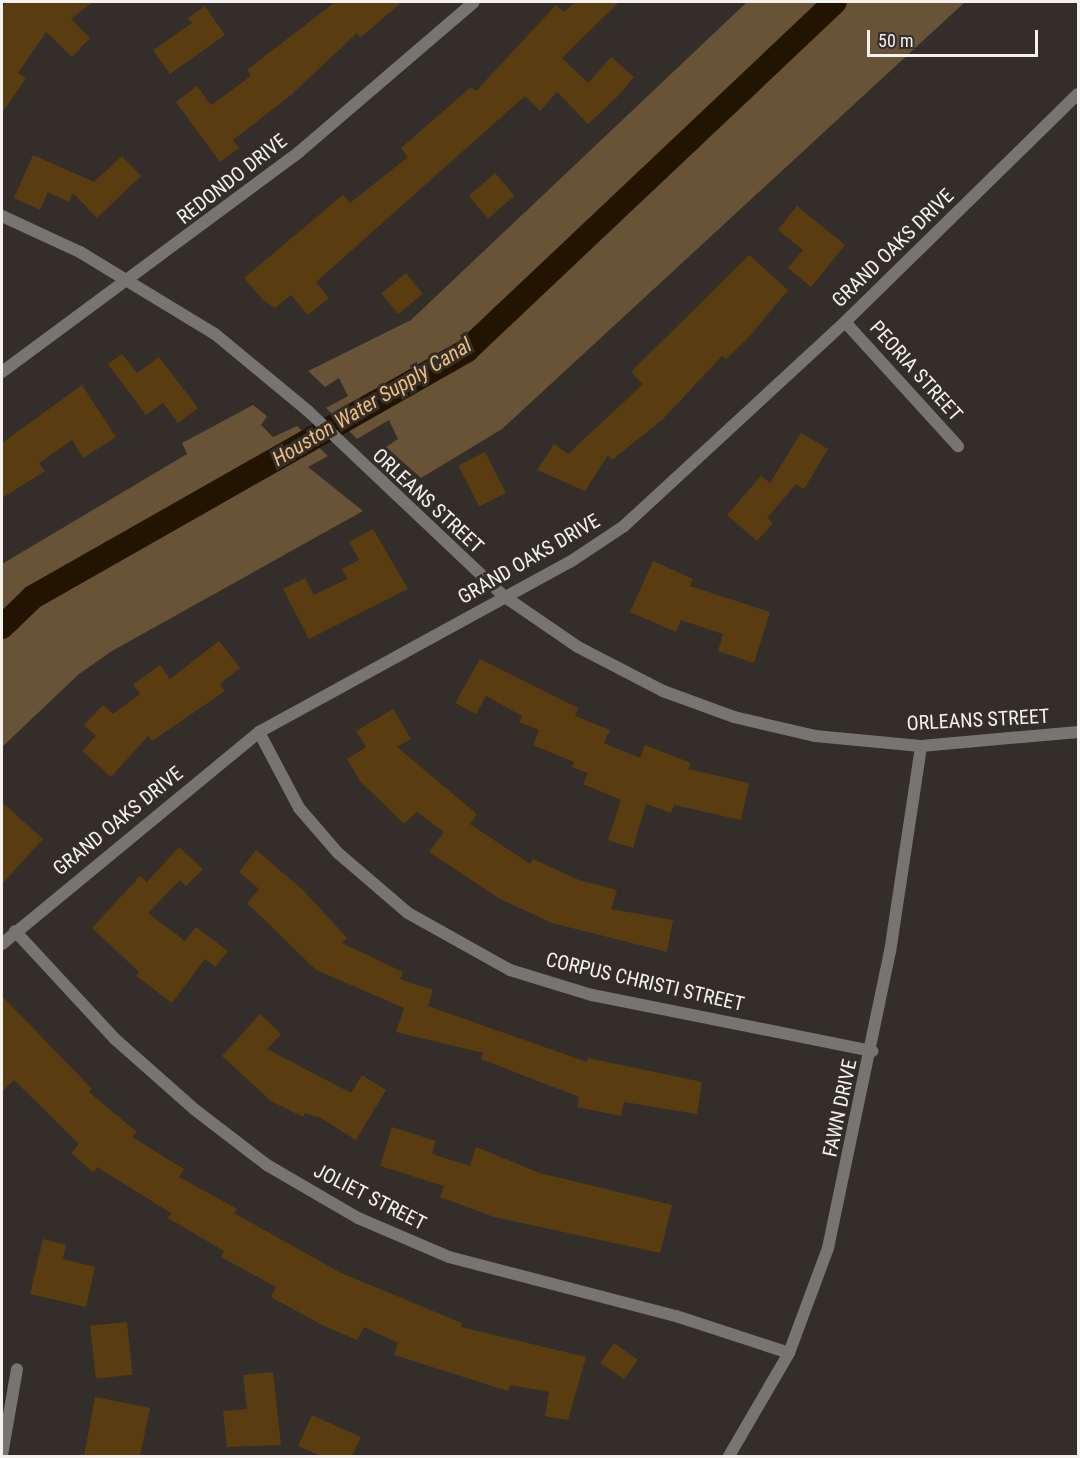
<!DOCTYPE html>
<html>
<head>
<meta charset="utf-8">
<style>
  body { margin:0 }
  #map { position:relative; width:1080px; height:1458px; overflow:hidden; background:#332e29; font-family:"Roboto Condensed",sans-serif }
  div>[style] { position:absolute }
  .green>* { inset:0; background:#685337 }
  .canal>* { height:24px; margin:-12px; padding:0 12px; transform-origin:12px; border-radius:12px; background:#231401 }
  .building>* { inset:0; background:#593c10; transform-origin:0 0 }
  .street>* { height:12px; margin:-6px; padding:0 6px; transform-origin:6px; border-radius:6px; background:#777572 }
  span { translate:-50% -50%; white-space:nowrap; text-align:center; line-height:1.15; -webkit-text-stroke:6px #332e29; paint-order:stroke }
  .street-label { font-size:20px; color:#f4f1ee }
  .water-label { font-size:21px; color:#efbc7b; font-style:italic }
  .frame { position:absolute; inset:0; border:3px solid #f4f1ee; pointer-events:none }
  .scale { position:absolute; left:867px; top:30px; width:171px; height:27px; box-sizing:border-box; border:3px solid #f4f1ee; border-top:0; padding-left:8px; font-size:18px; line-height:21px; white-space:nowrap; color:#f4f1ee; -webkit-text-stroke:4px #332e29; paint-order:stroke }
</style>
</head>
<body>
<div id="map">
  <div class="green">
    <div style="clip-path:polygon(747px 2px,965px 2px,502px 429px,421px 478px,386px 447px,398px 439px,389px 420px,357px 439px,326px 408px,348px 396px,339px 378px,325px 387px,308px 371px,411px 320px)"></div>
    <div style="clip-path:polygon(253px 405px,267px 416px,261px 425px,273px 437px,297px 426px,328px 456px,308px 467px,363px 511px,112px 651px,79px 674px,2px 747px,2px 564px,187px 454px,182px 443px)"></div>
  </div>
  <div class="canal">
    <div style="left:2px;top:627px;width:43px;rotate:-44.1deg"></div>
    <div style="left:33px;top:597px;width:499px;rotate:-29.6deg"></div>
    <div style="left:467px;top:350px;width:506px;rotate:-43.4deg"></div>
  </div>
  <div class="building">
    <div style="clip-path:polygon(7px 2px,93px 2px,71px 19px,90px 38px,72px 57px,46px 32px,18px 73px,26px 78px,2px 113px,2px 7px)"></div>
    <div style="clip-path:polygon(335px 2px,402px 2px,360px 38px,357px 33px,291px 95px,233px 140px,239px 148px,220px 162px,176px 102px,197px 86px,211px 105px,251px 76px,247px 70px)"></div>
    <div style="clip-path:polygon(575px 2px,619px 2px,562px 58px,588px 83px,611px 57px,634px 77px,616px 98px,588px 124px,557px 92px,540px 111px,525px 96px,316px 282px,329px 298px,308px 315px,291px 295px,275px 308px,263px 300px,244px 278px,343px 195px,350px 203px,408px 157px,401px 148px,471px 87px,476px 91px,556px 5px,564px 12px)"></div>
    <div style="clip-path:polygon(205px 6px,225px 35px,170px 74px,153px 50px,192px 23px,188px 18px)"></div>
    <div style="clip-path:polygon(33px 155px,94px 182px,122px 156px,141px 176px,97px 218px,73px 193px,69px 202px,48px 192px,40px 210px,14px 198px)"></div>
    <div style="left:495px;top:173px;width:30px;height:35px;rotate:49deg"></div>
    <div style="clip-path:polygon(797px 206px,845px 245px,811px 287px,788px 268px,803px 250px,778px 230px)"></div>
    <div style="clip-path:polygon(749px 255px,788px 290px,749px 337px,726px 359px,722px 356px,663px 419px,612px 460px,608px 455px,585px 491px,537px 470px,554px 444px,568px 454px,643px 384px,631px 372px)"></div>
    <div style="left:406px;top:273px;width:27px;height:32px;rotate:51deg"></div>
    <div style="clip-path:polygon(122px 354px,137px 373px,159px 357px,198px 408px,178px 423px,163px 403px,146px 415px,108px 364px)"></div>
    <div style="clip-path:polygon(82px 385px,116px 437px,83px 458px,72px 440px,39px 463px,45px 471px,2px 498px,2px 443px)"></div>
    <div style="clip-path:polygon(801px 433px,828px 449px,804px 489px,796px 484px,767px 518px,773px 523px,757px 541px,727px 515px,761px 476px,770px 483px)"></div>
    <div style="left:485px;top:452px;width:46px;height:30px;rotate:63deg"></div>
    <div style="clip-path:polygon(373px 529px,408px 589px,309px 639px,283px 589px,305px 578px,314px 595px,347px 579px,342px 569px,359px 560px,349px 542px)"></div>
    <div style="clip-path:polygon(653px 561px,693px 579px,690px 586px,770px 612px,754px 663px,718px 651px,723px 634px,681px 620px,676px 632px,630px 612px)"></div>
    <div style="clip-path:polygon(219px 641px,240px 668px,220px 684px,225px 691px,152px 741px,148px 736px,111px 777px,82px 751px,96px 736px,84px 725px,103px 705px,113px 714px,140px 694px,133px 684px,160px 665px,170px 679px)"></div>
    <div style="clip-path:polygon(480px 659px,578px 708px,575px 716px,610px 730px,604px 743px,640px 758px,645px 745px,691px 763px,688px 769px,749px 783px,741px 820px,674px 805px,671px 813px,646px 804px,633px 848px,608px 840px,621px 800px,583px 784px,588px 773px,572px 767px,574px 762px,533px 745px,539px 730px,519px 722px,522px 716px,486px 696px,476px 714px,455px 703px)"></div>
    <div style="clip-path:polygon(393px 709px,411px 739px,397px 747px,477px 814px,470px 824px,530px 864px,533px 859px,579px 880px,617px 890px,611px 909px,673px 920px,667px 952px,552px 923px,500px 899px,429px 852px,444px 832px,417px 812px,404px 824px,360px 781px,347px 759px,366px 747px,356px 731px)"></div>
    <div style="clip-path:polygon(2px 802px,43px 839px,2px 884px)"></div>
    <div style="clip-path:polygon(179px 847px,203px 869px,186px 886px,180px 880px,148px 913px,185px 941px,196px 927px,228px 951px,215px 967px,205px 959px,172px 1003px,136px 976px,139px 972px,92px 928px,140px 876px,147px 882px)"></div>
    <div style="clip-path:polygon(256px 850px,303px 890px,347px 938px,342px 943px,403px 972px,400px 979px,433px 990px,428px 1006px,587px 1062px,588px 1058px,702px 1082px,697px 1114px,624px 1102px,621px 1116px,577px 1107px,579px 1097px,481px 1059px,483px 1053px,396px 1032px,404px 1008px,316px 970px,247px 903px,259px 889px,239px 872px)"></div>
    <div style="clip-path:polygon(2px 996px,92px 1089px,89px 1092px,137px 1132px,132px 1137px,184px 1169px,179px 1177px,237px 1209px,234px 1213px,339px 1272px,462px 1323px,461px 1327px,586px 1357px,568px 1420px,545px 1416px,549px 1392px,510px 1385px,508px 1391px,394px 1355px,398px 1343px,364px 1327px,357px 1340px,322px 1325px,271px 1297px,276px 1287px,221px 1257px,224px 1251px,168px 1218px,171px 1213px,97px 1167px,93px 1172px,71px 1153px,79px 1144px,14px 1080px,2px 1092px)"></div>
    <div style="clip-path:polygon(260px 1014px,281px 1034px,267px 1049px,351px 1093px,362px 1075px,386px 1090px,356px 1140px,321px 1118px,305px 1113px,303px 1117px,271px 1101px,222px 1056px)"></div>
    <div style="clip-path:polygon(392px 1127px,436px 1141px,432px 1154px,470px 1166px,476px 1147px,540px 1173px,672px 1205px,660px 1253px,494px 1217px,440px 1197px,444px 1186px,380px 1166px)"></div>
    <div style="clip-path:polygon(43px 1239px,66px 1245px,63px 1259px,95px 1267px,86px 1307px,30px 1294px)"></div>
    <div style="left:127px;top:1322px;width:53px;height:37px;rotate:84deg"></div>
    <div style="left:614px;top:1343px;width:29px;height:24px;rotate:35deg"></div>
    <div style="clip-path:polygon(273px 1372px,281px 1445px,227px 1447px,223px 1411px,247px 1409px,243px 1375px)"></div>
    <div style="clip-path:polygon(95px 1397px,150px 1408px,140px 1456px,84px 1456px)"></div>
    <div style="clip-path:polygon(312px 1415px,361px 1437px,352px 1456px,321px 1456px,298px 1446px)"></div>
  </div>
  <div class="street">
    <div style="left:2px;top:216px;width:86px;rotate:24.8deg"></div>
    <div style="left:80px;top:252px;width:158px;rotate:31.3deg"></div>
    <div style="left:215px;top:334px;width:121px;rotate:39.6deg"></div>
    <div style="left:308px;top:411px;width:271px;rotate:43.4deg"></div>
    <div style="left:505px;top:597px;width:88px;rotate:34.4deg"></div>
    <div style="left:578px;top:647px;width:96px;rotate:27.4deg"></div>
    <div style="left:663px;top:691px;width:76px;rotate:20.1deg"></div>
    <div style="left:734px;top:717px;width:83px;rotate:13.2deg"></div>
    <div style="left:815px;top:736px;width:106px;rotate:5.4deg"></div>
    <div style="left:921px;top:746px;width:158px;rotate:-5.1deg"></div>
    <div style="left:845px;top:322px;width:168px;rotate:47.7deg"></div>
    <div style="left:2px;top:372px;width:370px;rotate:-36.5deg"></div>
    <div style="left:299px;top:152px;width:230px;rotate:-40.6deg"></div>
    <div style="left:259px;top:732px;width:86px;rotate:62.2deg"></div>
    <div style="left:299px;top:808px;width:60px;rotate:49.1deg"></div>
    <div style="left:338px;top:853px;width:92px;rotate:40.6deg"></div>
    <div style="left:408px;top:913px;width:117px;rotate:29.2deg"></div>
    <div style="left:510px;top:970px;width:86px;rotate:17deg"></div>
    <div style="left:592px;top:995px;width:286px;rotate:11.3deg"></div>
    <div style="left:15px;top:931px;width:147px;rotate:47.2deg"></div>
    <div style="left:115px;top:1039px;width:106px;rotate:41.5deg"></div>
    <div style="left:194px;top:1109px;width:92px;rotate:37.5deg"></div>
    <div style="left:267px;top:1165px;width:105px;rotate:30.2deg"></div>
    <div style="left:358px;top:1218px;width:99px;rotate:23.2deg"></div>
    <div style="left:449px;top:1257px;width:235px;rotate:14.6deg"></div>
    <div style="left:676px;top:1316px;width:119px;rotate:18.1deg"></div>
    <div style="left:2px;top:944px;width:333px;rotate:-39.5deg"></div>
    <div style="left:259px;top:732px;width:354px;rotate:-28.7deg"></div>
    <div style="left:570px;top:562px;width:65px;rotate:-33.7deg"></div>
    <div style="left:624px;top:526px;width:301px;rotate:-42.7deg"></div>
    <div style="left:845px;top:322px;width:326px;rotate:-44.4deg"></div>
    <div style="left:2px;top:1455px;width:87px;rotate:-80.1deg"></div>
    <div style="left:729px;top:1456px;width:119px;rotate:-59.8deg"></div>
    <div style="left:789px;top:1353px;width:112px;rotate:-69.6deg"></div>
    <div style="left:828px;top:1248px;width:302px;rotate:-78.2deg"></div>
    <div style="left:890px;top:952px;width:208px;rotate:-81.4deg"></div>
  </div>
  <div class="street-label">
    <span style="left:232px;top:179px;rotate:-38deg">REDONDO DRIVE</span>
    <span style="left:893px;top:248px;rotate:-44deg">GRAND OAKS DRIVE</span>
    <span style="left:916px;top:371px;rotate:48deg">PEORIA STREET</span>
    <span style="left:428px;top:501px;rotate:43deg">ORLEANS STREET</span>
    <span style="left:529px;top:559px;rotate:-30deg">GRAND OAKS DRIVE</span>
    <span style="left:978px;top:720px;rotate:-3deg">ORLEANS STREET</span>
    <span style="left:118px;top:821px;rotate:-39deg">GRAND OAKS DRIVE</span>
    <span style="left:645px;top:982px;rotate:13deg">CORPUS CHRISTI STREET</span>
    <span style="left:840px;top:1108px;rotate:-78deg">FAWN DRIVE</span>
    <span style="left:370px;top:1197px;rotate:27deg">JOLIET STREET</span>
  </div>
  <div class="water-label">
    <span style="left:372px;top:402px;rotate:-31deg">Houston Water Supply Canal</span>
  </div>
  <div class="frame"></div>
  <div class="scale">50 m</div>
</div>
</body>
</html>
